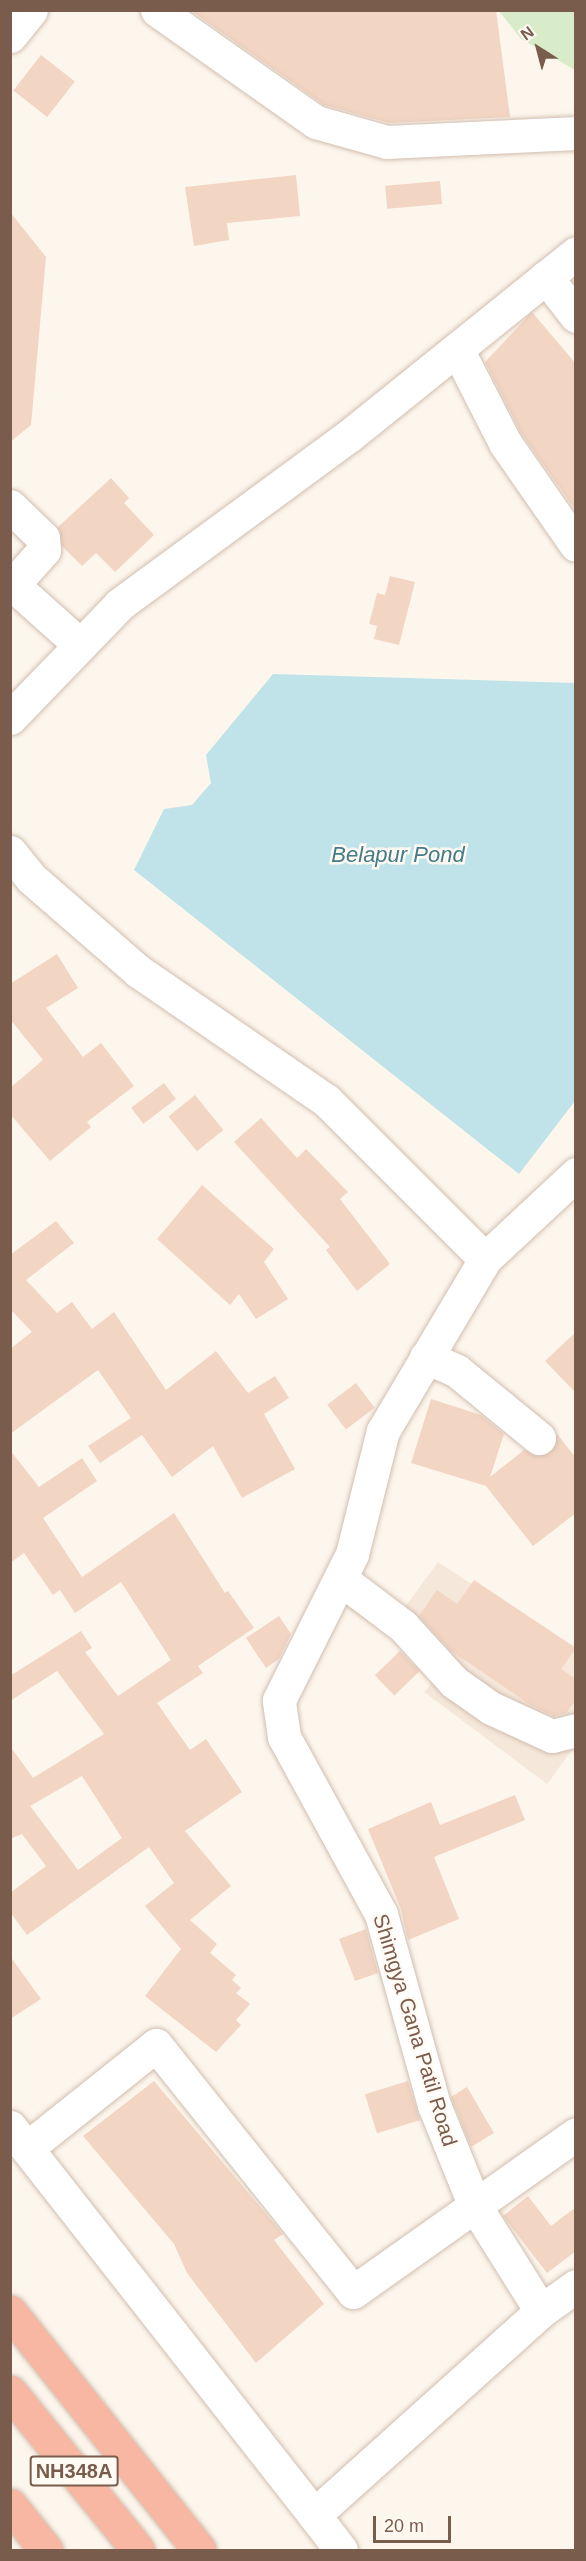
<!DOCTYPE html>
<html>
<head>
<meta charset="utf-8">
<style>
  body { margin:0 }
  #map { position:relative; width:586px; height:2561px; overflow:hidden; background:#fdf6ec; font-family:Helvetica,sans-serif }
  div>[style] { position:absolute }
  .residential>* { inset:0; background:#f5e8da }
  .green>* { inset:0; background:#d8ecc9 }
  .water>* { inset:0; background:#bfe3e8 }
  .building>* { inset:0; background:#f3d5c3; transform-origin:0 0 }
  .roads { filter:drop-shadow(0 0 2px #d1beb0) drop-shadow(0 0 2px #d1beb0) }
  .minor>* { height:33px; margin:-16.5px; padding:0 16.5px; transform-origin:16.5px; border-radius:16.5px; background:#fff }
  .highway>* { height:33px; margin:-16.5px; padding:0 16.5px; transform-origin:16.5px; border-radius:16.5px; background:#f7b7a3 }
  span { translate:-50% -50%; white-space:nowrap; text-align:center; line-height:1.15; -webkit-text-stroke:5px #fffaf3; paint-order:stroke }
  .shield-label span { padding:2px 4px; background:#fffaf3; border:2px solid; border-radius:4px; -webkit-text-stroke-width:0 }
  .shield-label { font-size:20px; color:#7a5c4d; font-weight:700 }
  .street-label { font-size:21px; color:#7a5c4d }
  .water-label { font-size:22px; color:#437c86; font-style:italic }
  .frame { position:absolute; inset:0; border:12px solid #7a5c4d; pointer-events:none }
  .north { position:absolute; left:508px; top:18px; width:60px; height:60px; -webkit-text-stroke:4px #fffaf3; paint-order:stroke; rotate:324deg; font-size:16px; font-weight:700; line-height:24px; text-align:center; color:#7a5c4d }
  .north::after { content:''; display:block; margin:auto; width:21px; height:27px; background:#7a5c4d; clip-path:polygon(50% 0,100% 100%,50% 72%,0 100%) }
  .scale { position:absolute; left:373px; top:2516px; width:78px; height:27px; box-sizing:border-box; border:3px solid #7a5c4d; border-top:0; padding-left:8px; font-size:18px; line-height:21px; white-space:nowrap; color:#7a5c4d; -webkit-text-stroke:4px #fffaf3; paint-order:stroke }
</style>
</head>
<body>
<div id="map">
  <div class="residential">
    <div style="clip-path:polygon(438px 1562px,575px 1652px,575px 1746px,547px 1784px,424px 1692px,433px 1682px,416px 1668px,415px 1653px,350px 1610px,361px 1586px,402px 1611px)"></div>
  </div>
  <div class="green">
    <div style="clip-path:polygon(499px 11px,575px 11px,575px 70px,521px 39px)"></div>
  </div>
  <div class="water">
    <div style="clip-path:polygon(273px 674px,575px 683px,575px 1101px,519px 1174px,134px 870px,164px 809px,192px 805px,211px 783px,206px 755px)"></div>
  </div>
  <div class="building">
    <div style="clip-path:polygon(190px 10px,496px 10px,510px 117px,389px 123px,324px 105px)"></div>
    <div style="left:41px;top:55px;width:43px;height:45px;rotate:38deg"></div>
    <div style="clip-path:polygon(296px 175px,300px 216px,227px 223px,229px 240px,194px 246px,185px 187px)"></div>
    <div style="left:440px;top:181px;width:23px;height:55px;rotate:85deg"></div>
    <div style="clip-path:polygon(10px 212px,46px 257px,31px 425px,10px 442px)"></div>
    <div style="clip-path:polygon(532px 312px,576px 364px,576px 511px,521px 433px,485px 362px)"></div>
    <div style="clip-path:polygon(111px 478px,129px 498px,124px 503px,154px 535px,115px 572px,96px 553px,82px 566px,62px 546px,58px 527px)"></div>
    <div style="clip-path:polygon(390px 576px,415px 582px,399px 645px,374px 639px,377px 626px,369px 624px,377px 593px,385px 595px)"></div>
    <div style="clip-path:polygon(57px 954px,78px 988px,46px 1008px,83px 1057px,101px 1043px,134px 1086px,87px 1122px,91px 1127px,50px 1161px,10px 1114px,10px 1088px,43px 1060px,10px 1019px,10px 984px)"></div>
    <div style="left:164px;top:1083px;width:20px;height:41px;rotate:53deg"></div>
    <div style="left:195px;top:1095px;width:45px;height:34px;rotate:51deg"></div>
    <div style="clip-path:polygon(261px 1118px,297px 1158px,306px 1149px,348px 1192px,340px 1199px,390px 1264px,357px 1291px,326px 1250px,330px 1247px,234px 1142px)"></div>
    <div style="clip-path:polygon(202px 1185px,274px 1249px,264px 1262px,288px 1299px,256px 1319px,239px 1294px,230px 1305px,157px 1239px)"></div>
    <div style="clip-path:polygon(56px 1221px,74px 1243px,26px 1280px,57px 1313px,72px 1302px,92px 1329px,114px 1312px,166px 1390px,216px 1351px,248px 1393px,275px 1376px,289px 1398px,264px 1414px,295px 1469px,242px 1498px,213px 1446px,172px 1477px,142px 1435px,100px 1463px,88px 1446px,131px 1418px,98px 1370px,10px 1434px,10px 1349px,32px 1332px,10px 1309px,10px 1255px)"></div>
    <div style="clip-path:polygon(576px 1332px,576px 1393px,545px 1361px)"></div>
    <div style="left:356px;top:1383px;width:31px;height:36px;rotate:53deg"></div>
    <div style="clip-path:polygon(431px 1399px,481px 1415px,504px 1434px,490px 1477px,524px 1450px,546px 1455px,557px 1434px,576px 1458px,576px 1513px,533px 1546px,486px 1486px,411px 1463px)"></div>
    <div style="clip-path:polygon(evenodd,10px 1450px,39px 1487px,82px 1458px,97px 1481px,43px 1518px,82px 1577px,174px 1513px,225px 1593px,228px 1591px,254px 1628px,198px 1666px,203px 1673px,157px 1703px,190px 1750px,206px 1739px,242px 1792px,185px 1831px,231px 1886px,190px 1920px,217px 1944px,210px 1953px,236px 1975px,232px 1980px,241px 1988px,236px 1993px,250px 2004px,236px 2020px,241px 2025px,216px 2052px,145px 1996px,181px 1949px,145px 1906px,174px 1883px,149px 1847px,27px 1935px,10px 1912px,10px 1893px,46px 1866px,22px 1834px,10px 1839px,10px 1746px,33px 1778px,104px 1734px,57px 1671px,10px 1701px,10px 1676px,81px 1631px,92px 1648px,85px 1652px,118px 1696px,171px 1660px,121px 1582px,75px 1613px,60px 1590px,53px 1595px,24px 1553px,10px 1563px,10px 1450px,82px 1776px,122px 1838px,78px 1870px,30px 1806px,82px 1776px)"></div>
    <div style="clip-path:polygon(474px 1580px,576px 1648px,561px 1669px,576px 1679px,576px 1700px,566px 1713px,554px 1716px,532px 1706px,450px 1650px,419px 1616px,437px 1590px,457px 1604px)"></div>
    <div style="clip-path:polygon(279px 1616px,291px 1634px,279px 1659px,266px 1668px,246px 1638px)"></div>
    <div style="left:400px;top:1651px;width:28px;height:35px;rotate:46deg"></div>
    <div style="clip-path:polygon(515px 1795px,525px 1820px,434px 1857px,459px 1919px,408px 1940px,401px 1909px,368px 1829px,431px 1802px,440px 1825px)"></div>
    <div style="clip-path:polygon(366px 1929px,378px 1973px,355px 1981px,339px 1939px)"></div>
    <div style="clip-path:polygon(10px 1956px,41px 1999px,10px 2019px)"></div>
    <div style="clip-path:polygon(154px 2081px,283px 2234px,274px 2240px,324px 2304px,256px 2363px,187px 2273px,174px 2244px,83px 2136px)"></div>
    <div style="left:408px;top:2081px;width:41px;height:45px;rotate:73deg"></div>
    <div style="clip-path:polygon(467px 2087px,494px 2133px,471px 2147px,451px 2097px)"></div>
    <div style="clip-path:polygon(528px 2196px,551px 2226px,576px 2207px,576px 2251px,547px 2273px,503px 2216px)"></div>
  </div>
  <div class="roads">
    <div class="minor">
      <div style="left:157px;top:10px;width:194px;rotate:35.2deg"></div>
      <div style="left:316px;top:122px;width:74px;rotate:15.7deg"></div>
      <div style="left:387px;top:142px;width:189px;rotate:-2.7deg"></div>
      <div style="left:10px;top:36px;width:33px;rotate:-51deg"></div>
      <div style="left:546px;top:277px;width:49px;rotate:52.4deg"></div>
      <div style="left:458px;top:351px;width:103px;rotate:62.9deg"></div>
      <div style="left:505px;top:443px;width:124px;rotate:55.2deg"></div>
      <div style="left:10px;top:506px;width:46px;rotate:44.1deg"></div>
      <div style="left:43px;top:538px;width:12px;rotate:85deg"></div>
      <div style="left:44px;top:550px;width:51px;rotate:131.8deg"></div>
      <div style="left:13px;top:585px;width:90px;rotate:41.8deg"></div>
      <div style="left:10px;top:718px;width:158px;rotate:-46deg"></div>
      <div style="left:120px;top:604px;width:285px;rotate:-36.3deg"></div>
      <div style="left:350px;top:435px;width:290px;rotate:-38.8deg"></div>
      <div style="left:10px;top:852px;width:33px;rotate:51deg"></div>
      <div style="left:31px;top:878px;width:142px;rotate:41deg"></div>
      <div style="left:138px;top:971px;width:229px;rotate:34.5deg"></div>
      <div style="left:327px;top:1101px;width:223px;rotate:45deg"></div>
      <div style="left:426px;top:1357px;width:34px;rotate:24deg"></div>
      <div style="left:457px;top:1371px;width:106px;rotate:39.3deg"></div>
      <div style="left:342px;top:1580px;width:76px;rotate:37deg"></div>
      <div style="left:403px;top:1626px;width:76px;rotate:47.7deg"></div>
      <div style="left:454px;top:1682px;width:45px;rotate:35.1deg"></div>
      <div style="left:491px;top:1708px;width:67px;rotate:24.7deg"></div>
      <div style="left:552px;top:1736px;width:25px;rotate:-14deg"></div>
      <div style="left:10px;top:2127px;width:493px;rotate:51.9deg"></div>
      <div style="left:27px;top:2148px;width:165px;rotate:-38.6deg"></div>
      <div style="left:156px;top:2045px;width:316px;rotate:51.4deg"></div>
      <div style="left:353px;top:2292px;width:273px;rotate:-35.3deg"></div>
      <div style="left:541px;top:2311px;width:126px;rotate:-122.1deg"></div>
      <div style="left:474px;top:2204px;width:107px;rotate:-112deg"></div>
      <div style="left:434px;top:2105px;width:198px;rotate:-105.5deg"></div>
      <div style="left:381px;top:1914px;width:202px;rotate:-118.7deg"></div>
      <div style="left:284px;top:1737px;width:37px;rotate:-98deg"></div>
      <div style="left:279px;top:1700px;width:163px;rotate:-63.4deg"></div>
      <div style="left:352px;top:1554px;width:127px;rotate:-75.9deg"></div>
      <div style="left:383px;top:1431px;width:200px;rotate:-59.3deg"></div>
      <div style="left:485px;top:1259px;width:125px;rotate:-43deg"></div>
      <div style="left:341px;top:2550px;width:44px;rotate:-127.6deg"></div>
      <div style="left:314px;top:2515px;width:305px;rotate:-41.9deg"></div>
      <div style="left:541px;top:2311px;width:43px;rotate:-35.5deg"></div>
    </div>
    <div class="highway">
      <div style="left:10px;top:2312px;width:304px;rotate:51.5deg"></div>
      <div style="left:10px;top:2392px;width:203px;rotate:51deg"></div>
      <div style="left:10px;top:2505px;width:58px;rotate:51.3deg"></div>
    </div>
  </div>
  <div class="shield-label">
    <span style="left:74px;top:2471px">NH348A</span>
  </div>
  <div class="street-label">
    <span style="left:415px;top:2030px;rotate:73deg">Shimgya Gana Patil Road</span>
  </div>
  <div class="water-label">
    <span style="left:398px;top:855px">Belapur Pond</span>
  </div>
  <div class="frame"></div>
  <div class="north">N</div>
  <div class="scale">20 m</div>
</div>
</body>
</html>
